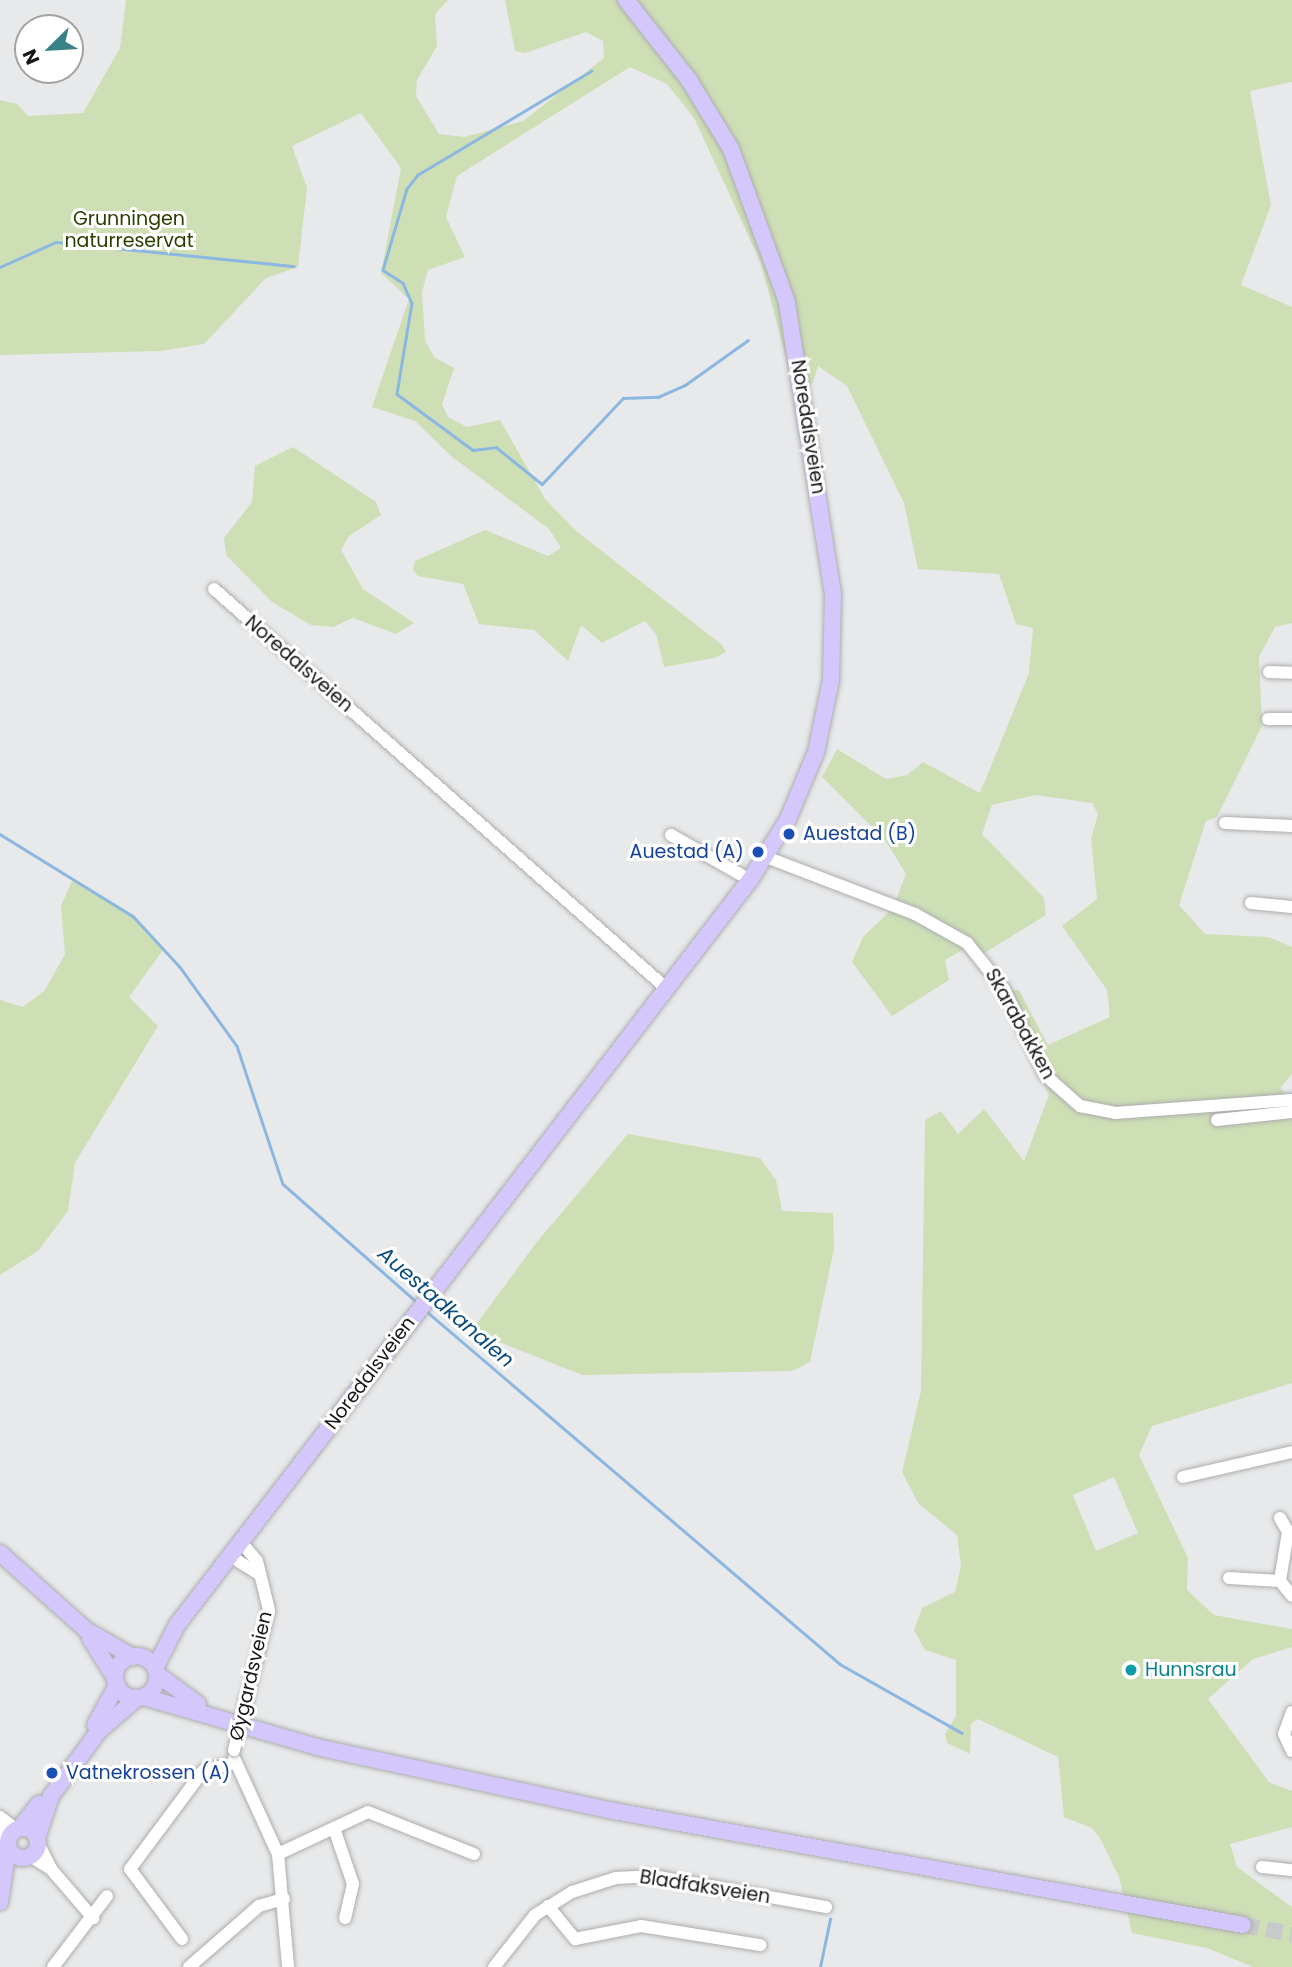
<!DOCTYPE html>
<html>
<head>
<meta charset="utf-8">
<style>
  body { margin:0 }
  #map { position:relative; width:1292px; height:1967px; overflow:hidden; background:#e8e9ea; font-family:Poppins,sans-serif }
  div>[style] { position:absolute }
  .green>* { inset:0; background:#cedfb6 }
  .stream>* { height:2.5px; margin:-1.25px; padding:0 1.25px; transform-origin:1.25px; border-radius:1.25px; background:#8cb7e1 }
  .major-tunnel>* { height:16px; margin-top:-8px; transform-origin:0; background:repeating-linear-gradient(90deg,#c8c9ca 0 16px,transparent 0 24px) }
  .roads { filter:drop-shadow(0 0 2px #acadae) drop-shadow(0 0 2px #acadae) }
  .minor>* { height:12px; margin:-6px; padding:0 6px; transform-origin:6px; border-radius:6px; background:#fff }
  .major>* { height:16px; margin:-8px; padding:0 8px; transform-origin:8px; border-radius:8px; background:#d4c7fb }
  .major>.ring { margin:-8px; padding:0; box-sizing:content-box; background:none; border:16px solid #d4c7fb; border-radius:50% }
  .bridges { filter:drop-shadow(0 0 2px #acadae) drop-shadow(0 0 2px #acadae) }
  .minor-bridge>* { height:12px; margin:-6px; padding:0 6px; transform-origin:6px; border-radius:6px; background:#fff }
  .dots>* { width:19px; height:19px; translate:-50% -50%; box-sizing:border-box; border:4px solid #fff; border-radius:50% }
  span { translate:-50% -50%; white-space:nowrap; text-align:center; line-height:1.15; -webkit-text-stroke:6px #fff; paint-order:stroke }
  .park-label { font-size:19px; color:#2b3d00 }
  .street-label { font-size:19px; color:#161616 }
  .transit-label { font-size:19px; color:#164399 }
  .left { translate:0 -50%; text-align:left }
  .right { translate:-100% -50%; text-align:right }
  .culture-label { font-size:19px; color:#0d838f }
  .water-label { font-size:21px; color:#094c80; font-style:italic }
  .north { position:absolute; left:14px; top:14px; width:70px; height:70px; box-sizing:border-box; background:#fff; border:2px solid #a2a2a2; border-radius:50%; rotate:246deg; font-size:19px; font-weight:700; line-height:28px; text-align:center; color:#161616 }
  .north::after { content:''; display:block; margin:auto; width:24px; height:32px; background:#388186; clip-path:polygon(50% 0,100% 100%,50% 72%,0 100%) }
</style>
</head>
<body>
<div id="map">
  <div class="green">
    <div style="clip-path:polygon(evenodd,126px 0,448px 0,435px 14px,437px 46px,417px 80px,416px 96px,439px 134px,464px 137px,523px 121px,604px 58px,603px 41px,586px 32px,525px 53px,515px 51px,505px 0,1292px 0,1292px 82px,1250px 91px,1271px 205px,1241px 285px,1292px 307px,1292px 623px,1275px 627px,1259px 657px,1262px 726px,1217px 817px,1206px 821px,1179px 905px,1205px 934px,1268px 937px,1292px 947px,1292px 1074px,1280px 1088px,1292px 1099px,1292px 1383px,1152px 1426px,1139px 1455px,1188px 1558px,1187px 1590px,1214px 1615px,1292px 1629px,1292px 1647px,1253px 1659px,1208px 1699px,1269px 1782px,1292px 1791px,1292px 1827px,1230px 1844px,1237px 1867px,1292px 1907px,1292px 1967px,1253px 1967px,1207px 1948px,1132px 1933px,1119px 1877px,1101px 1840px,1092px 1828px,1064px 1817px,1058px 1757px,978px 1719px,971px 1724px,970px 1754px,947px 1743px,945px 1734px,956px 1716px,956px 1660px,925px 1650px,914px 1630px,922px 1608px,955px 1592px,961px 1566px,957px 1535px,918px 1503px,902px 1472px,921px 1391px,925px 1120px,941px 1111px,958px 1134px,984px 1109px,1024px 1161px,1049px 1095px,1018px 1034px,1005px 990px,1019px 990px,1048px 1045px,1110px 1017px,1107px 990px,1062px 926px,1097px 899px,1091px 839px,1098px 814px,1092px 803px,1035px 795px,992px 805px,982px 834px,1044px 898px,1046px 915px,978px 957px,964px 949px,945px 960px,949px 980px,892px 1016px,852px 962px,863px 937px,893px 908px,906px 874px,885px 840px,822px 777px,837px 749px,886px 779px,907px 775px,923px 762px,980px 793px,1029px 673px,1033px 628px,1016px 624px,999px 574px,918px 569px,904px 503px,847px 386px,818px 366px,813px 383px,795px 392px,761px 263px,694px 118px,667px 84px,630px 67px,457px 176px,446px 217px,465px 257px,428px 270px,422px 292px,425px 340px,434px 357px,454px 368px,442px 404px,448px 417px,467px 427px,500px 420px,545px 499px,575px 530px,722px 645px,726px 652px,714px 658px,664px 667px,656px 634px,645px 621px,602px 643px,581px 625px,568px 661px,534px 630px,479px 624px,463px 584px,418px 576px,413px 569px,415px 561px,485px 530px,548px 556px,561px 548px,549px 529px,451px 456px,415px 421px,372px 407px,409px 299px,381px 273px,401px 168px,361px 113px,292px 146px,307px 188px,298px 267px,266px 278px,204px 344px,160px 351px,0 355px,0 100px,17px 104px,28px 116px,83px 113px,120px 48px,126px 0,1114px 1477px,1138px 1533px,1096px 1551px,1073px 1495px,1114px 1477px)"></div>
    <div style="clip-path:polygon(293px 447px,376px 502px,381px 515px,349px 536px,341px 550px,363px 589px,414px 623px,396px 634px,353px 618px,333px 627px,311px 625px,272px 602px,226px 555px,224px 538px,252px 502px,255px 466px)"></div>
    <div style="clip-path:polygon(73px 879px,134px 915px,163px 950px,129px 997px,158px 1026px,75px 1163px,68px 1211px,38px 1251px,0 1275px,0 1000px,23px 1007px,45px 990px,65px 954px,61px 906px)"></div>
    <div style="clip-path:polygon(628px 1134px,760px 1158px,776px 1180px,782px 1211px,833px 1213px,834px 1249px,810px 1362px,792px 1371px,582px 1375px,477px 1333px,475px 1326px,536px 1243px)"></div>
  </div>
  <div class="stream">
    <div style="left:592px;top:71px;width:203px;rotate:149.1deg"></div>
    <div style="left:418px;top:175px;width:18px;rotate:128deg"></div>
    <div style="left:407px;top:189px;width:84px;rotate:106.5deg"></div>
    <div style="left:383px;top:270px;width:24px;rotate:33deg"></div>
    <div style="left:403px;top:283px;width:22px;rotate:66deg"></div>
    <div style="left:412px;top:303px;width:92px;rotate:99.4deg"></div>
    <div style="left:397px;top:394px;width:94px;rotate:36.4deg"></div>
    <div style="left:473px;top:450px;width:23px;rotate:-7deg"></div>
    <div style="left:496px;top:447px;width:59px;rotate:38.8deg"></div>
    <div style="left:542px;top:484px;width:118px;rotate:-46.7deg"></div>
    <div style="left:623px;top:398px;width:35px;rotate:-2deg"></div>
    <div style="left:658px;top:397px;width:30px;rotate:-24deg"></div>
    <div style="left:685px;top:385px;width:77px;rotate:-35.5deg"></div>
    <div style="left:0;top:267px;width:61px;rotate:-24.1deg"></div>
    <div style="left:56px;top:242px;width:239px;rotate:5.8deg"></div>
    <div style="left:0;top:834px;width:156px;rotate:31.7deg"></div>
    <div style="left:133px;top:916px;width:69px;rotate:47.3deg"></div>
    <div style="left:180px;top:967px;width:97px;rotate:54.2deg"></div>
    <div style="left:237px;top:1046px;width:145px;rotate:71.6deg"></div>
    <div style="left:283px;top:1184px;width:180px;rotate:41.4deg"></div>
    <div style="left:425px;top:1310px;width:545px;rotate:40.46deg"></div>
    <div style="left:840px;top:1664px;width:140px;rotate:29.5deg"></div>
    <div style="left:820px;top:1967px;width:49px;rotate:-78.2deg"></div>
  </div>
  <div class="major-tunnel">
    <div style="left:1243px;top:1925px;width:50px;rotate:10.4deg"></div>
  </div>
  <div class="roads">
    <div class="minor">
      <div style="left:214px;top:589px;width:604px;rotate:41.44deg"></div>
      <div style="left:1269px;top:672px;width:23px;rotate:2deg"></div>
      <div style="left:1268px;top:719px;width:24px"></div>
      <div style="left:1225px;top:823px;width:67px;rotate:2.6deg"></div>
      <div style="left:671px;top:835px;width:91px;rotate:29.7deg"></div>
      <div style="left:766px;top:857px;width:160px;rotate:20.9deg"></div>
      <div style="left:915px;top:914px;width:60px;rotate:29.1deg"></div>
      <div style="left:967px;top:943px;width:59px;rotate:51.2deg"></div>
      <div style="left:1004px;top:989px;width:95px;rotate:64.5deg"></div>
      <div style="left:1045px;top:1075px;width:47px;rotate:41.5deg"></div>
      <div style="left:1080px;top:1106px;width:36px;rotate:11deg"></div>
      <div style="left:1115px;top:1113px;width:177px;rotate:-4.2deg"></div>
      <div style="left:1251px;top:903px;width:41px;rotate:5.6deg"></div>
      <div style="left:1217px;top:1120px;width:75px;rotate:-6.1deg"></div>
      <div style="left:1183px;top:1477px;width:112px;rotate:-12.9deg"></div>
      <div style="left:1280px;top:1518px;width:16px;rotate:60deg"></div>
      <div style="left:1288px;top:1532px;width:50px;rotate:99.3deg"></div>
      <div style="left:1280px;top:1581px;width:19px;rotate:51deg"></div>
      <div style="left:241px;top:1542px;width:25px;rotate:50deg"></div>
      <div style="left:257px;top:1561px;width:50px;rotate:76.2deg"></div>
      <div style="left:269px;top:1610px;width:95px;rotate:104deg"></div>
      <div style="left:230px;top:1556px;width:34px;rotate:32deg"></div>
      <div style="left:1229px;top:1578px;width:51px;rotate:3.4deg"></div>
      <div style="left:1292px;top:1712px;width:23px;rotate:110deg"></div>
      <div style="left:1284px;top:1734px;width:19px;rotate:65deg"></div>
      <div style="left:234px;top:1758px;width:106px;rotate:65.4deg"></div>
      <div style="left:278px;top:1854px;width:113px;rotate:84.9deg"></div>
      <div style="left:0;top:1817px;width:20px;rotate:37deg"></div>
      <div style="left:334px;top:1828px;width:59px;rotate:71.3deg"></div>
      <div style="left:353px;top:1884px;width:35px;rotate:103deg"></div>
      <div style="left:0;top:1829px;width:15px;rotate:62deg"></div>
      <div style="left:38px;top:1843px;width:29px;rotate:63deg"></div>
      <div style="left:51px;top:1869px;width:65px;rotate:49.4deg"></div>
      <div style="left:278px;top:1854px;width:99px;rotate:-25deg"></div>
      <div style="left:368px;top:1812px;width:114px;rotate:21.6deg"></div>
      <div style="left:30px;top:1856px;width:25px;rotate:32deg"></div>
      <div style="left:1262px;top:1867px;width:30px;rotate:6deg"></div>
      <div style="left:548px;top:1906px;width:43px;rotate:50.7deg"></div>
      <div style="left:575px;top:1939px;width:67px;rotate:-11.1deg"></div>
      <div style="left:641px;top:1926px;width:121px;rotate:9.1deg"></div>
      <div style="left:182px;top:1939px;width:87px;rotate:-126.6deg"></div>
      <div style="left:130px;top:1869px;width:122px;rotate:-53.3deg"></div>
      <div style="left:203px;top:1771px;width:32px;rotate:-14deg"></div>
      <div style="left:53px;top:1967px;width:89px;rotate:-52.7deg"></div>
      <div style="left:189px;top:1967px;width:93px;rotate:-41.1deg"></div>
      <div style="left:259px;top:1906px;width:26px;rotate:-16deg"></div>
      <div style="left:494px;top:1967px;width:66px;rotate:-51.7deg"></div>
      <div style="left:535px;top:1915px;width:44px;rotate:-31.9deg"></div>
      <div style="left:572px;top:1892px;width:46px;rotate:-17.7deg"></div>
      <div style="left:616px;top:1878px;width:37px;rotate:-3deg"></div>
      <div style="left:653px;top:1876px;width:176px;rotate:10.2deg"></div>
    </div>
    <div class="major">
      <div style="left:0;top:1553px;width:115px;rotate:41.8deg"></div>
      <div style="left:86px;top:1630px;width:54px;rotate:29.9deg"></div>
      <div style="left:90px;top:1638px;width:47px;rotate:58deg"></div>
      <div class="ring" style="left:115px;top:1656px;width:26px;height:26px"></div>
      <div style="left:155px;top:1668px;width:48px;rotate:-62.9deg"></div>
      <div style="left:177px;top:1625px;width:940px;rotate:-52.44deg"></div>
      <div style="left:750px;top:880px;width:72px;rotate:-58.1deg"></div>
      <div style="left:788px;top:819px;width:73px;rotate:-67.3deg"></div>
      <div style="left:816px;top:752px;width:74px;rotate:-78.2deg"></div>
      <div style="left:831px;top:680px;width:86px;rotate:-88.7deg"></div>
      <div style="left:833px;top:594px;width:296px;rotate:-99deg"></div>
      <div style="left:787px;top:302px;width:163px;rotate:-110.1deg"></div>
      <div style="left:731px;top:149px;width:81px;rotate:-121.3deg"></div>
      <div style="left:689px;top:80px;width:102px;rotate:-128.2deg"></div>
      <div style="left:157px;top:1674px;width:51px;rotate:36.2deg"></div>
      <div style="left:144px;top:1697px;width:180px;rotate:16.1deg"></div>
      <div style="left:317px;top:1747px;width:304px;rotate:12.2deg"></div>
      <div style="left:614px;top:1811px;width:639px;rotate:10.27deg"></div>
      <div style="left:95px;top:1725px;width:46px;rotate:-61.2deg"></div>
      <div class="ring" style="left:8px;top:1828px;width:14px;height:14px"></div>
      <div style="left:20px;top:1828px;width:31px;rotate:-52deg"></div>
      <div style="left:37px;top:1838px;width:44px;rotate:-71.6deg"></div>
      <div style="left:51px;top:1796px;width:81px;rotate:-53.6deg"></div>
      <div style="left:99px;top:1731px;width:50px;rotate:-41deg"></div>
      <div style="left:0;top:1902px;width:56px;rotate:-81.7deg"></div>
    </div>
  </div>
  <div class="bridges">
    <div class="minor-bridge">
      <div style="left:234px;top:1750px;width:49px;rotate:-76deg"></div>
    </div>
  </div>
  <div class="dots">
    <div style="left:789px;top:834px;background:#1a4fb4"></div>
    <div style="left:758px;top:852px;background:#1a4fb4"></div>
    <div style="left:1131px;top:1670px;background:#0f9aa8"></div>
    <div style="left:52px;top:1773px;background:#1a4fb4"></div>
  </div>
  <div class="park-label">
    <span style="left:129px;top:230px">Grunningen<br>naturreservat</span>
  </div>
  <div class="street-label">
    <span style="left:808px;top:427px;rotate:81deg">Noredalsveien</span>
    <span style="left:299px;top:664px;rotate:41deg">Noredalsveien</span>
    <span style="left:1020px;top:1024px;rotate:61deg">Skarabakken</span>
    <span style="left:370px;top:1373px;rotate:-53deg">Noredalsveien</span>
    <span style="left:251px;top:1676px;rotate:-77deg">Øygardsveien</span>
    <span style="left:705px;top:1887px;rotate:9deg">Bladfaksveien</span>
  </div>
  <div class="transit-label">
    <span class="left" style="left:803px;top:834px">Auestad (B)</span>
    <span class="right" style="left:744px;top:852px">Auestad (A)</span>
    <span class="left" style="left:66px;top:1773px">Vatnekrossen (A)</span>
  </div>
  <div class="culture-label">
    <span class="left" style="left:1145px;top:1670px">Hunnsrau</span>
  </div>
  <div class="water-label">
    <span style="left:446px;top:1307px;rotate:41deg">Auestadkanalen</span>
  </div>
  <div class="north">N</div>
</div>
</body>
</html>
